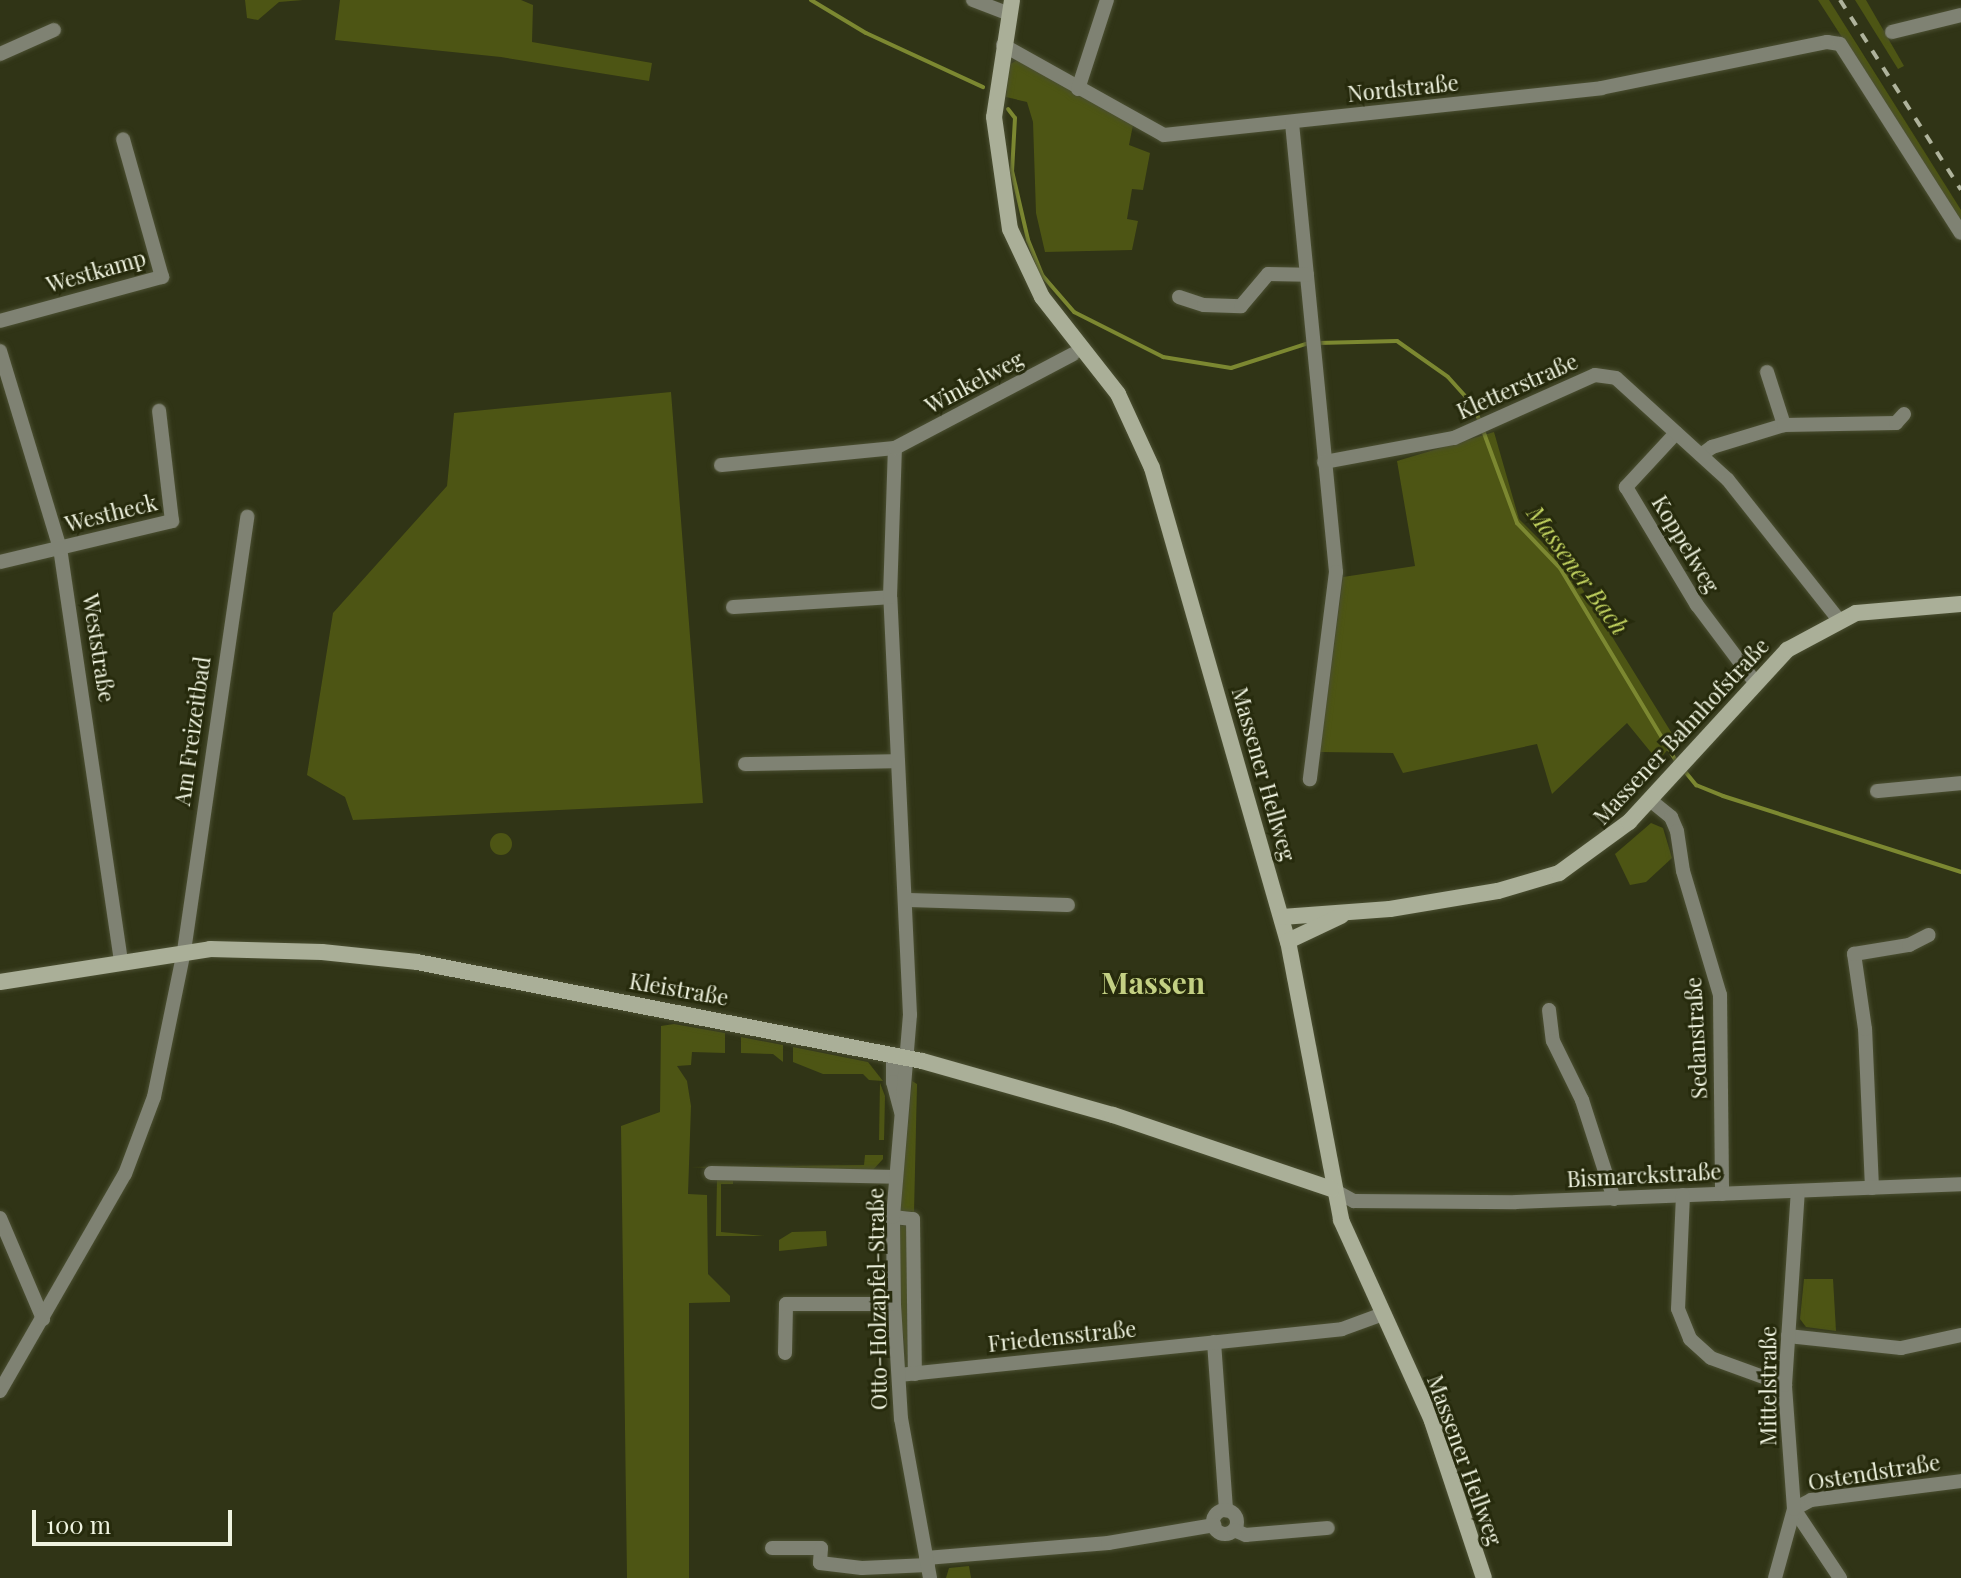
<!DOCTYPE html>
<html>
<head>
<meta charset="utf-8">
<style>
  body { margin:0 }
  #map { position:relative; width:1961px; height:1578px; overflow:hidden; background:#303416; font-family:"Playfair Display",serif }
  div>[style] { position:absolute }
  .green>* { inset:0; background:#4d5514 }
  .round { border-radius:50% }
  .stream>* { height:4px; margin:-2px; padding:0 2px; transform-origin:2px; border-radius:2px; background:#7c8831 }
  .roads { filter:drop-shadow(0 0 2px #4b4f32) drop-shadow(0 0 2px #4b4f32) }
  .minor>* { height:14px; margin:-7px; padding:0 7px; transform-origin:7px; border-radius:7px; background:#7f8273 }
  .minor>.ring { margin:-7px; padding:0; box-sizing:content-box; background:none; border:14px solid #7f8273; border-radius:50% }
  .secondary>* { height:16px; margin:-8px; padding:0 8px; transform-origin:8px; border-radius:8px; background:#aaaf98 }
  .rail>* { height:4px; margin-top:-2px; transform-origin:0; background:repeating-linear-gradient(90deg,#afb39c 0 10px,transparent 0 20px) }
  span { translate:-50% -50%; white-space:nowrap; text-align:center; line-height:1.15; -webkit-text-stroke:6px #262a0c; paint-order:stroke }
  .street-label { font-size:22px; color:#eff3e0 }
  .water-label { font-size:24px; color:#c2d35f; font-style:italic }
  .district-label { font-size:30px; color:#c3d083; font-weight:700 }
  .scale { position:absolute; left:32px; top:1510px; width:200px; height:36px; box-sizing:border-box; border:4px solid #eff3e0; border-top:0; padding-left:10px; font-size:24px; line-height:28px; white-space:nowrap; color:#eff3e0; -webkit-text-stroke:6px #262a0c; paint-order:stroke }
</style>
</head>
<body>
<div id="map">
  <div class="green">
    <div style="clip-path:polygon(245px 0,303px 0,279px 2px,258px 20px,247px 18px)"></div>
    <div style="clip-path:polygon(340px 0,521px 0,533px 5px,532px 42px,652px 63px,649px 81px,501px 57px,335px 40px)"></div>
    <div style="clip-path:polygon(1818px 0,1829px 0,1961px 210px,1961px 222px)"></div>
    <div style="clip-path:polygon(1855px 0,1866px 0,1904px 66px,1898px 69px)"></div>
    <div style="clip-path:polygon(1017px 60px,1133px 125px,1129px 145px,1150px 153px,1143px 190px,1132px 189px,1127px 219px,1138px 221px,1132px 250px,1045px 252px,1036px 213px,1033px 122px,1027px 102px,1006px 97px,1009px 65px)"></div>
    <div style="clip-path:polygon(671px 392px,703px 803px,353px 820px,345px 797px,307px 775px,333px 613px,447px 486px,454px 413px)"></div>
    <div style="clip-path:polygon(1494px 432px,1519px 519px,1572px 572px,1676px 740px,1658px 761px,1627px 723px,1552px 794px,1537px 744px,1403px 773px,1393px 753px,1320px 752px,1343px 577px,1415px 566px,1397px 461px)"></div>
    <div style="clip-path:polygon(1651px 823px,1663px 828px,1672px 858px,1646px 882px,1630px 885px,1615px 854px)"></div>
    <div class="round" style="left:490px;top:833px;width:22px;height:22px"></div>
    <div style="clip-path:polygon(674px 1024px,725px 1033px,725px 1053px,692px 1052px,691px 1065px,677px 1066px,687px 1081px,691px 1106px,688px 1194px,707px 1195px,708px 1274px,730px 1296px,730px 1302px,689px 1303px,689px 1578px,627px 1578px,621px 1126px,660px 1112px,661px 1026px)"></div>
    <div style="clip-path:polygon(741px 1037px,783px 1045px,783px 1062px,773px 1054px,741px 1053px)"></div>
    <div style="clip-path:polygon(793px 1047px,868px 1062px,883px 1081px,869px 1080px,863px 1074px,823px 1074px,793px 1062px)"></div>
    <div style="clip-path:polygon(912px 1081px,917px 1084px,914px 1212px,900px 1211px)"></div>
    <div style="clip-path:polygon(880px 1083px,885px 1096px,884px 1140px,879px 1140px)"></div>
    <div style="clip-path:polygon(865px 1155px,883px 1155px,883px 1159px,871px 1172px,690px 1167px,864px 1165px)"></div>
    <div style="clip-path:polygon(717px 1178px,733px 1178px,733px 1184px,721px 1184px,721px 1232px,765px 1236px,716px 1236px)"></div>
    <div style="clip-path:polygon(899px 1226px,907px 1226px,907px 1360px,899px 1305px)"></div>
    <div style="clip-path:polygon(826px 1231px,827px 1246px,779px 1251px,779px 1240px,792px 1232px)"></div>
    <div style="clip-path:polygon(1804px 1279px,1833px 1279px,1836px 1331px,1806px 1327px,1800px 1319px)"></div>
    <div style="clip-path:polygon(969px 1566px,971px 1578px,946px 1578px,949px 1568px)"></div>
  </div>
  <div class="stream">
    <div style="left:811px;top:0;width:64px;rotate:31deg"></div>
    <div style="left:866px;top:33px;width:129px;rotate:24.8deg"></div>
    <div style="left:1008px;top:109px;width:11px;rotate:52deg"></div>
    <div style="left:1015px;top:118px;width:53px;rotate:93.2deg"></div>
    <div style="left:1012px;top:171px;width:71px;rotate:76.9deg"></div>
    <div style="left:1028px;top:240px;width:38px;rotate:68deg"></div>
    <div style="left:1042px;top:275px;width:49px;rotate:49.1deg"></div>
    <div style="left:1074px;top:312px;width:100px;rotate:26.8deg"></div>
    <div style="left:1163px;top:357px;width:69px;rotate:9.2deg"></div>
    <div style="left:1231px;top:368px;width:82px;rotate:-17.8deg"></div>
    <div style="left:1318px;top:343px;width:79px;rotate:-1.5deg"></div>
    <div style="left:1397px;top:341px;width:62px;rotate:35.2deg"></div>
    <div style="left:1448px;top:377px;width:39px;rotate:48deg"></div>
    <div style="left:1474px;top:406px;width:125px;rotate:69.8deg"></div>
    <div style="left:1517px;top:523px;width:62px;rotate:46.3deg"></div>
    <div style="left:1560px;top:568px;width:227px;rotate:59deg"></div>
    <div style="left:1683px;top:769px;width:21px;rotate:51deg"></div>
    <div style="left:1696px;top:785px;width:29px;rotate:22deg"></div>
    <div style="left:1723px;top:796px;width:250px;rotate:17.7deg"></div>
  </div>
  <div class="roads">
    <div class="minor">
      <div style="left:973px;top:0;width:39px;rotate:21deg"></div>
      <div style="left:1892px;top:32px;width:71px;rotate:-13.8deg"></div>
      <div style="left:1003px;top:45px;width:184px;rotate:29.2deg"></div>
      <div style="left:1164px;top:135px;width:440px;rotate:-6.1deg"></div>
      <div style="left:1601px;top:88px;width:231px;rotate:-11.5deg"></div>
      <div style="left:1827px;top:42px;width:13px;rotate:9deg"></div>
      <div style="left:1840px;top:44px;width:224px;rotate:57.4deg"></div>
      <div style="left:0;top:54px;width:59px;rotate:-24deg"></div>
      <div style="left:1078px;top:89px;width:94px;rotate:-72deg"></div>
      <div style="left:1292px;top:123px;width:451px;rotate:84.4deg"></div>
      <div style="left:1336px;top:572px;width:209px;rotate:97.2deg"></div>
      <div style="left:1179px;top:297px;width:26px;rotate:18deg"></div>
      <div style="left:1204px;top:305px;width:37px;rotate:2deg"></div>
      <div style="left:1241px;top:306px;width:42px;rotate:-49.8deg"></div>
      <div style="left:1268px;top:274px;width:39px;rotate:1deg"></div>
      <div style="left:0;top:321px;width:168px;rotate:-15.2deg"></div>
      <div style="left:162px;top:277px;width:143px;rotate:-105.8deg"></div>
      <div style="left:0;top:351px;width:206px;rotate:73.1deg"></div>
      <div style="left:60px;top:548px;width:416px;rotate:81.6deg"></div>
      <div style="left:1767px;top:372px;width:56px;rotate:72.2deg"></div>
      <div style="left:1676px;top:433px;width:74px;rotate:132.8deg"></div>
      <div style="left:1626px;top:487px;width:138px;rotate:59deg"></div>
      <div style="left:1697px;top:605px;width:95px;rotate:53.1deg"></div>
      <div style="left:1701px;top:455px;width:14px;rotate:-36deg"></div>
      <div style="left:1712px;top:447px;width:75px;rotate:-17deg"></div>
      <div style="left:1784px;top:425px;width:112px;rotate:-1deg"></div>
      <div style="left:1896px;top:423px;width:12px;rotate:-48deg"></div>
      <div style="left:1324px;top:462px;width:132px;rotate:-10.5deg"></div>
      <div style="left:1454px;top:438px;width:154px;rotate:-24.1deg"></div>
      <div style="left:1595px;top:375px;width:21px;rotate:8deg"></div>
      <div style="left:1616px;top:378px;width:151px;rotate:42.3deg"></div>
      <div style="left:1728px;top:480px;width:179px;rotate:51.6deg"></div>
      <div style="left:721px;top:465px;width:175px;rotate:-5.6deg"></div>
      <div style="left:0;top:562px;width:177px;rotate:-13.4deg"></div>
      <div style="left:172px;top:521px;width:111px;rotate:-96.7deg"></div>
      <div style="left:733px;top:607px;width:157px;rotate:-3.6deg"></div>
      <div style="left:745px;top:764px;width:153px;rotate:-1.1deg"></div>
      <div style="left:1877px;top:791px;width:84px;rotate:-5.4deg"></div>
      <div style="left:1650px;top:800px;width:27px;rotate:39deg"></div>
      <div style="left:1671px;top:817px;width:15px;rotate:67deg"></div>
      <div style="left:1677px;top:831px;width:40px;rotate:81.5deg"></div>
      <div style="left:1683px;top:871px;width:129px;rotate:73.4deg"></div>
      <div style="left:1720px;top:995px;width:199px;rotate:89.4deg"></div>
      <div style="left:908px;top:900px;width:160px;rotate:1.8deg"></div>
      <div style="left:1549px;top:1010px;width:31px;rotate:83deg"></div>
      <div style="left:1553px;top:1041px;width:66px;rotate:63.8deg"></div>
      <div style="left:1582px;top:1100px;width:104px;rotate:72.1deg"></div>
      <div style="left:893px;top:1054px;width:28px;rotate:90deg"></div>
      <div style="left:893px;top:1082px;width:31px;rotate:75deg"></div>
      <div style="left:711px;top:1173px;width:185px;rotate:1.2deg"></div>
      <div style="left:1872px;top:1188px;width:159px;rotate:-92.5deg"></div>
      <div style="left:1865px;top:1029px;width:76px;rotate:-98.3deg"></div>
      <div style="left:1854px;top:954px;width:56px;rotate:-9.3deg"></div>
      <div style="left:1909px;top:945px;width:22px;rotate:-27deg"></div>
      <div style="left:1332px;top:1189px;width:25px;rotate:29deg"></div>
      <div style="left:1354px;top:1201px;width:162px;rotate:0.4deg"></div>
      <div style="left:1516px;top:1202px;width:445px;rotate:-2.3deg"></div>
      <div style="left:1683px;top:1195px;width:114px;rotate:92.5deg"></div>
      <div style="left:1678px;top:1309px;width:32px;rotate:68deg"></div>
      <div style="left:1690px;top:1339px;width:28px;rotate:42deg"></div>
      <div style="left:1711px;top:1358px;width:79px;rotate:20deg"></div>
      <div style="left:893px;top:1217px;width:20px;rotate:6deg"></div>
      <div style="left:913px;top:1219px;width:155px;rotate:89.3deg"></div>
      <div style="left:0;top:1218px;width:110px;rotate:66.9deg"></div>
      <div style="left:1788px;top:1336px;width:114px;rotate:6.1deg"></div>
      <div style="left:1901px;top:1348px;width:61px;rotate:-12.2deg"></div>
      <div style="left:1214px;top:1342px;width:169px;rotate:85.9deg"></div>
      <div style="left:785px;top:1353px;width:49px;rotate:-88.8deg"></div>
      <div style="left:786px;top:1304px;width:108px"></div>
      <div style="left:899px;top:1375px;width:445px;rotate:-5.9deg"></div>
      <div style="left:1342px;top:1329px;width:44px;rotate:-20.1deg"></div>
      <div style="left:0;top:1391px;width:250px;rotate:-60.1deg"></div>
      <div style="left:125px;top:1174px;width:82px;rotate:-69.4deg"></div>
      <div style="left:154px;top:1097px;width:149px;rotate:-78.4deg"></div>
      <div style="left:184px;top:951px;width:439px;rotate:-81.7deg"></div>
      <div style="left:1794px;top:1509px;width:19px;rotate:-28deg"></div>
      <div style="left:1811px;top:1500px;width:151px;rotate:-7.2deg"></div>
      <div style="left:1794px;top:1509px;width:83px;rotate:56.3deg"></div>
      <div class="ring" style="left:1213px;top:1510px;width:10px;height:10px"></div>
      <div style="left:1234px;top:1530px;width:13px;rotate:23deg"></div>
      <div style="left:1246px;top:1535px;width:82px;rotate:-4.9deg"></div>
      <div style="left:772px;top:1548px;width:49px"></div>
      <div style="left:821px;top:1548px;width:15px;rotate:94deg"></div>
      <div style="left:820px;top:1563px;width:42px;rotate:6.8deg"></div>
      <div style="left:862px;top:1568px;width:66px;rotate:-2.6deg"></div>
      <div style="left:926px;top:1558px;width:183px;rotate:-4.7deg"></div>
      <div style="left:1108px;top:1543px;width:108px;rotate:-9.6deg"></div>
      <div style="left:930px;top:1578px;width:162px;rotate:-100.3deg"></div>
      <div style="left:901px;top:1419px;width:115px;rotate:-93.5deg"></div>
      <div style="left:894px;top:1304px;width:87px;rotate:-90.7deg"></div>
      <div style="left:893px;top:1217px;width:203px;rotate:-85.2deg"></div>
      <div style="left:910px;top:1015px;width:418px;rotate:-92.7deg"></div>
      <div style="left:890px;top:597px;width:149px;rotate:-88.1deg"></div>
      <div style="left:895px;top:448px;width:201px;rotate:-27.8deg"></div>
      <div style="left:1775px;top:1578px;width:72px;rotate:-74.6deg"></div>
      <div style="left:1794px;top:1509px;width:124px;rotate:-94.2deg"></div>
      <div style="left:1785px;top:1385px;width:194px;rotate:-86.2deg"></div>
    </div>
    <div class="secondary">
      <div style="left:1012px;top:0;width:118px;rotate:98.7deg"></div>
      <div style="left:994px;top:117px;width:113px;rotate:81.9deg"></div>
      <div style="left:1010px;top:229px;width:75px;rotate:64.8deg"></div>
      <div style="left:1042px;top:297px;width:123px;rotate:51.9deg"></div>
      <div style="left:1118px;top:394px;width:81px;rotate:65.3deg"></div>
      <div style="left:1152px;top:468px;width:492px;rotate:74deg"></div>
      <div style="left:1288px;top:941px;width:284px;rotate:79.2deg"></div>
      <div style="left:1341px;top:1220px;width:221px;rotate:65.6deg"></div>
      <div style="left:1432px;top:1421px;width:165px;rotate:71.7deg"></div>
      <div style="left:1282px;top:917px;width:108px;rotate:-4.2deg"></div>
      <div style="left:1390px;top:909px;width:109px;rotate:-9.5deg"></div>
      <div style="left:1498px;top:891px;width:64px;rotate:-16.4deg"></div>
      <div style="left:1559px;top:873px;width:87px;rotate:-36.1deg"></div>
      <div style="left:1629px;top:822px;width:234px;rotate:-47.4deg"></div>
      <div style="left:1787px;top:650px;width:78px;rotate:-28.2deg"></div>
      <div style="left:1856px;top:613px;width:105px;rotate:-4.9deg"></div>
      <div style="left:1288px;top:941px;width:59px;rotate:-25.3deg"></div>
      <div style="left:0;top:982px;width:213px;rotate:-8.9deg"></div>
      <div style="left:210px;top:949px;width:112px;rotate:1.5deg"></div>
      <div style="left:322px;top:952px;width:96px;rotate:6deg"></div>
      <div style="left:417px;top:962px;width:515px;rotate:11.09deg"></div>
      <div style="left:922px;top:1061px;width:198px;rotate:15.8deg"></div>
      <div style="left:1113px;top:1115px;width:231px;rotate:18.7deg"></div>
    </div>
  </div>
  <div class="rail">
    <div style="left:1840px;top:0;width:225px;rotate:57.5deg"></div>
  </div>
  <div class="street-label">
    <span style="left:1403px;top:88px;rotate:-6deg">Nordstraße</span>
    <span style="left:96px;top:271px;rotate:-16deg">Westkamp</span>
    <span style="left:974px;top:382px;rotate:-28deg">Winkelweg</span>
    <span style="left:1517px;top:386px;rotate:-24deg">Kletterstraße</span>
    <span style="left:111px;top:513px;rotate:-14deg">Westheck</span>
    <span style="left:1686px;top:544px;rotate:59deg">Koppelweg</span>
    <span style="left:99px;top:648px;rotate:81deg">Weststraße</span>
    <span style="left:192px;top:731px;rotate:-82deg">Am Freizeitbad</span>
    <span style="left:1681px;top:731px;rotate:-47deg">Massener Bahnhofstraße</span>
    <span style="left:1264px;top:774px;rotate:74deg">Massener Hellweg</span>
    <span style="left:679px;top:989px;rotate:10deg">Kleistraße</span>
    <span style="left:1696px;top:1038px;rotate:-93deg">Sedanstraße</span>
    <span style="left:1644px;top:1175px;rotate:-3deg">Bismarckstraße</span>
    <span style="left:877px;top:1299px;rotate:-91deg">Otto-Holzapfel-Straße</span>
    <span style="left:1062px;top:1336px;rotate:-6deg">Friedensstraße</span>
    <span style="left:1768px;top:1386px;rotate:-90deg">Mittelstraße</span>
    <span style="left:1465px;top:1460px;rotate:70deg">Massener Hellweg</span>
    <span style="left:1874px;top:1472px;rotate:-9deg">Ostendstraße</span>
  </div>
  <div class="water-label">
    <span style="left:1578px;top:570px;rotate:54deg">Massener Bach</span>
  </div>
  <div class="district-label">
    <span style="left:1153px;top:982px">Massen</span>
  </div>
  <div class="scale">100 m</div>
</div>
</body>
</html>
